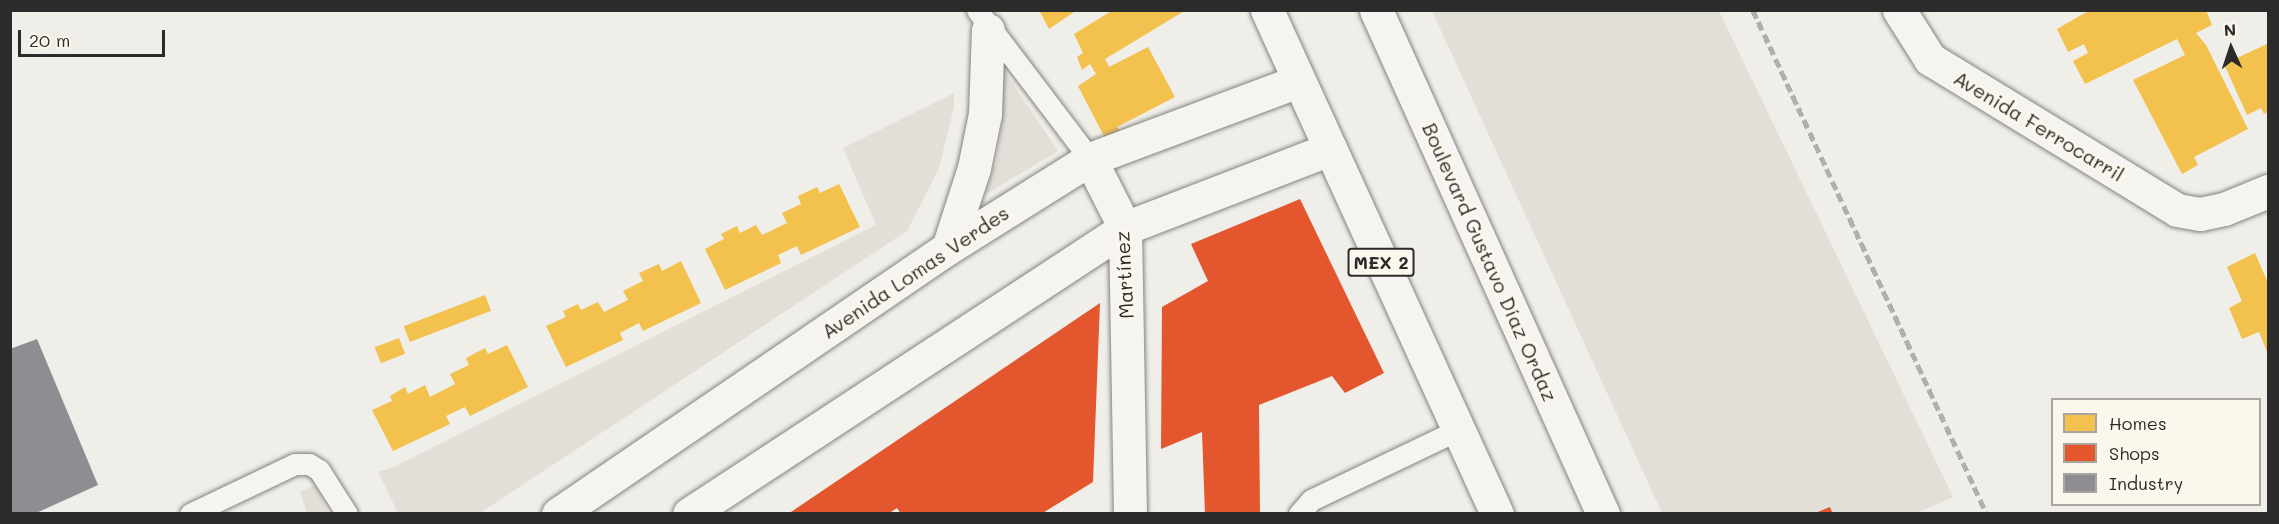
<!DOCTYPE html>
<html>
<head>
<meta charset="utf-8">
<style>
  body { margin:0 }
  #map { position:relative; width:2279px; height:524px; overflow:hidden; background:#f0eee8; font-family:Mali,sans-serif }
  div>[style] { position:absolute }
  .green>* { inset:0; background:#e1dfd7 }
  .homes>* { inset:0; background:#f2c14e; transform-origin:0 0 }
  .shops>* { inset:0; background:#e4572e }
  .industry>* { inset:0; background:#8d8d92 }
  .roads { filter:drop-shadow(0 0 2px #848380) drop-shadow(0 0 2px #848380) }
  .lane>* { height:21px; margin:-10.5px; padding:0 10.5px; transform-origin:10.5px; border-radius:10.5px; background:#f5f4f0 }
  .street>* { height:33px; margin:-16.5px; padding:0 16.5px; transform-origin:16.5px; border-radius:16.5px; background:#f5f4f0 }
  .secondary>* { height:33px; margin:-16.5px; padding:0 16.5px; transform-origin:16.5px; border-radius:16.5px; background:#f5f4f0 }
  .primary>* { height:33px; margin:-16.5px; padding:0 16.5px; transform-origin:16.5px; border-radius:16.5px; background:#f5f4f0 }
  .rail>* { height:4.5px; margin-top:-2.25px; transform-origin:0; background:repeating-linear-gradient(90deg,#b0afac 0 9px,transparent 0 13.5px) }
  span { translate:-50% -50%; white-space:nowrap; text-align:center; line-height:1.15; -webkit-text-stroke:6px #fbf7ec; paint-order:stroke }
  .shield-label span { padding:2px 4px; background:#fbf7ec; border:2px solid; border-radius:4px; -webkit-text-stroke-width:0 }
  .shield-label { font-size:18px; color:#2b2b2b; font-weight:700 }
  .street-label { font-size:20px; color:#2b2b2b }
  .frame { position:absolute; inset:0; border:12px solid #2b2b2b; pointer-events:none }
  .legend { position:absolute; left:2051px; top:398px; width:210px; height:108px; box-sizing:border-box; background:#fbf7ec; border:2px solid #a8a59f; margin:0; padding:8px 10px; list-style:none; font-size:18px; color:#2b2b2b }
  .legend li { display:flex; align-items:center; gap:12px; height:30px }
  .legend b { width:30px; border:2px solid #a8a59f }
  .north { position:absolute; left:2201px; top:18px; width:60px; height:60px; -webkit-text-stroke:4px #fbf7ec; paint-order:stroke; rotate:357deg; font-size:16px; font-weight:700; line-height:24px; text-align:center; color:#2b2b2b }
  .north::after { content:''; display:block; margin:auto; width:21px; height:27px; background:#2b2b2b; clip-path:polygon(50% 0,100% 100%,50% 72%,0 100%) }
  .scale { position:absolute; left:18px; top:30px; width:147px; height:27px; box-sizing:border-box; border:3px solid #2b2b2b; border-top:0; padding-left:8px; font-size:18px; line-height:21px; white-space:nowrap; color:#2b2b2b; -webkit-text-stroke:4px #fbf7ec; paint-order:stroke }
</style>
</head>
<body>
<div id="map">
  <div class="green">
    <div style="clip-path:polygon(1432px 11px,1719px 11px,1953px 497px,1916px 513px,1662px 513px)"></div>
    <div style="clip-path:polygon(996px 59px,1058px 151px,985px 195px,997px 159px,1002px 125px)"></div>
    <div style="clip-path:polygon(954px 93px,954px 107px,939px 168px,907px 231px,480px 513px,398px 513px,378px 472px,394px 467px,876px 225px,843px 148px)"></div>
    <div style="clip-path:polygon(315px 485px,328px 513px,307px 513px,300px 492px)"></div>
  </div>
  <div class="homes">
    <div style="clip-path:polygon(1039px 10px,1077px 10px,1049px 29px)"></div>
    <div style="clip-path:polygon(1113px 10px,1186px 10px,1105px 59px,1109px 67px,1148px 47px,1175px 97px,1117px 127px,1122px 133px,1105px 138px,1078px 86px,1096px 74px,1090px 64px,1082px 70px,1077px 57px,1083px 53px,1074px 34px)"></div>
    <div style="clip-path:polygon(2090px 10px,2206px 10px,2212px 25px,2196px 33px,2206px 45px,2248px 129px,2194px 157px,2198px 165px,2182px 174px,2133px 80px,2185px 55px,2177px 39px,2085px 84px,2073px 61px,2088px 53px,2084px 44px,2068px 52px,2057px 29px)"></div>
    <div style="clip-path:polygon(2267px 44px,2268px 112px,2264px 114px,2261px 108px,2247px 115px,2224px 64px)"></div>
    <div style="clip-path:polygon(839px 184px,860px 227px,801px 255px,797px 246px,778px 255px,781px 263px,725px 290px,705px 249px,724px 239px,721px 234px,737px 226px,740px 233px,756px 225px,762px 235px,787px 223px,782px 213px,801px 204px,798px 196px,817px 187px,820px 193px)"></div>
    <div style="clip-path:polygon(2255px 253px,2268px 283px,2268px 354px,2259px 332px,2242px 339px,2229px 308px,2242px 301px,2227px 267px)"></div>
    <div style="clip-path:polygon(681px 261px,701px 303px,643px 331px,639px 323px,620px 333px,623px 340px,566px 367px,546px 326px,566px 317px,563px 311px,578px 304px,581px 310px,598px 302px,604px 312px,628px 300px,623px 291px,643px 281px,639px 273px,659px 264px,662px 271px)"></div>
    <div style="left:485px;top:295px;width:17px;height:87px;rotate:69deg"></div>
    <div style="left:399px;top:338px;width:17px;height:26px;rotate:69deg"></div>
    <div style="clip-path:polygon(507px 345px,528px 387px,470px 416px,465px 407px,446px 416px,450px 424px,393px 451px,372px 410px,392px 401px,390px 396px,405px 387px,408px 394px,425px 385px,430px 397px,455px 384px,450px 374px,469px 365px,466px 358px,485px 348px,488px 354px)"></div>
  </div>
  <div class="shops">
    <div style="clip-path:polygon(1300px 199px,1384px 373px,1345px 393px,1332px 376px,1259px 405px,1260px 514px,1205px 514px,1202px 432px,1161px 449px,1162px 307px,1208px 281px,1191px 244px)"></div>
    <div style="clip-path:polygon(1100px 303px,1093px 482px,1041px 514px,901px 514px,897px 508px,888px 514px,788px 514px)"></div>
    <div style="clip-path:polygon(1830px 507px,1833px 514px,1815px 514px,1815px 513px)"></div>
  </div>
  <div class="industry">
    <div style="clip-path:polygon(37px 339px,98px 485px,34px 514px,10px 514px,10px 349px)"></div>
  </div>
  <div class="roads">
    <div class="lane">
      <div style="left:977px;top:10px;width:187px;rotate:52.8deg"></div>
      <div style="left:190px;top:514px;width:116px;rotate:-25.5deg"></div>
      <div style="left:295px;top:464px;width:14px"></div>
      <div style="left:309px;top:464px;width:12px;rotate:31deg"></div>
      <div style="left:319px;top:470px;width:52px;rotate:57.5deg"></div>
      <div style="left:1299px;top:514px;width:18px;rotate:-49deg"></div>
      <div style="left:1311px;top:500px;width:163px;rotate:-25.5deg"></div>
    </div>
    <div class="street">
      <div style="left:1899px;top:10px;width:58px;rotate:57.7deg"></div>
      <div style="left:1930px;top:59px;width:289px;rotate:31.4deg"></div>
      <div style="left:2177px;top:210px;width:23px;rotate:10deg"></div>
      <div style="left:2200px;top:214px;width:25px;rotate:-12deg"></div>
      <div style="left:2224px;top:209px;width:48px;rotate:-22.2deg"></div>
      <div style="left:1090px;top:159px;width:77px;rotate:63.1deg"></div>
      <div style="left:1125px;top:228px;width:286px;rotate:89deg"></div>
    </div>
    <div class="secondary">
      <div style="left:948px;top:248px;width:84px;rotate:-72deg"></div>
      <div style="left:974px;top:168px;width:55px;rotate:-78.5deg"></div>
      <div style="left:985px;top:114px;width:84px;rotate:-88deg"></div>
      <div style="left:558px;top:514px;width:472px;rotate:-34.3deg"></div>
      <div style="left:948px;top:248px;width:168px;rotate:-32.1deg"></div>
      <div style="left:1090px;top:159px;width:223px;rotate:-20.5deg"></div>
      <div style="left:689px;top:514px;width:521px;rotate:-33.26deg"></div>
      <div style="left:1125px;top:228px;width:220px;rotate:-21.1deg"></div>
    </div>
    <div class="primary">
      <div style="left:1267px;top:10px;width:554px;rotate:65.47deg"></div>
      <div style="left:1376px;top:10px;width:553px;rotate:65.75deg"></div>
    </div>
  </div>
  <div class="rail">
    <div style="left:1753px;top:10px;width:556px;rotate:65.1deg"></div>
  </div>
  <div class="shield-label">
    <span style="left:1381px;top:262px">MEX 2</span>
  </div>
  <div class="street-label">
    <span style="left:2039px;top:126px;rotate:31deg">Avenida Ferrocarril</span>
    <span style="left:1490px;top:262px;rotate:66deg">Boulevard Gustavo Díaz Ordaz</span>
    <span style="left:915px;top:272px;rotate:-34deg">Avenida Lomas Verdes</span>
    <span style="left:1124px;top:275px;rotate:-93deg">Martínez</span>
  </div>
  <div class="frame"></div>
  <ul class="legend">
  <li><b style="height:16px;background:#f2c14e"></b>Homes</li>
  <li><b style="height:16px;background:#e4572e"></b>Shops</li>
  <li><b style="height:16px;background:#8d8d92"></b>Industry</li>
  </ul>
  <div class="north">N</div>
  <div class="scale">20 m</div>
</div>
</body>
</html>
